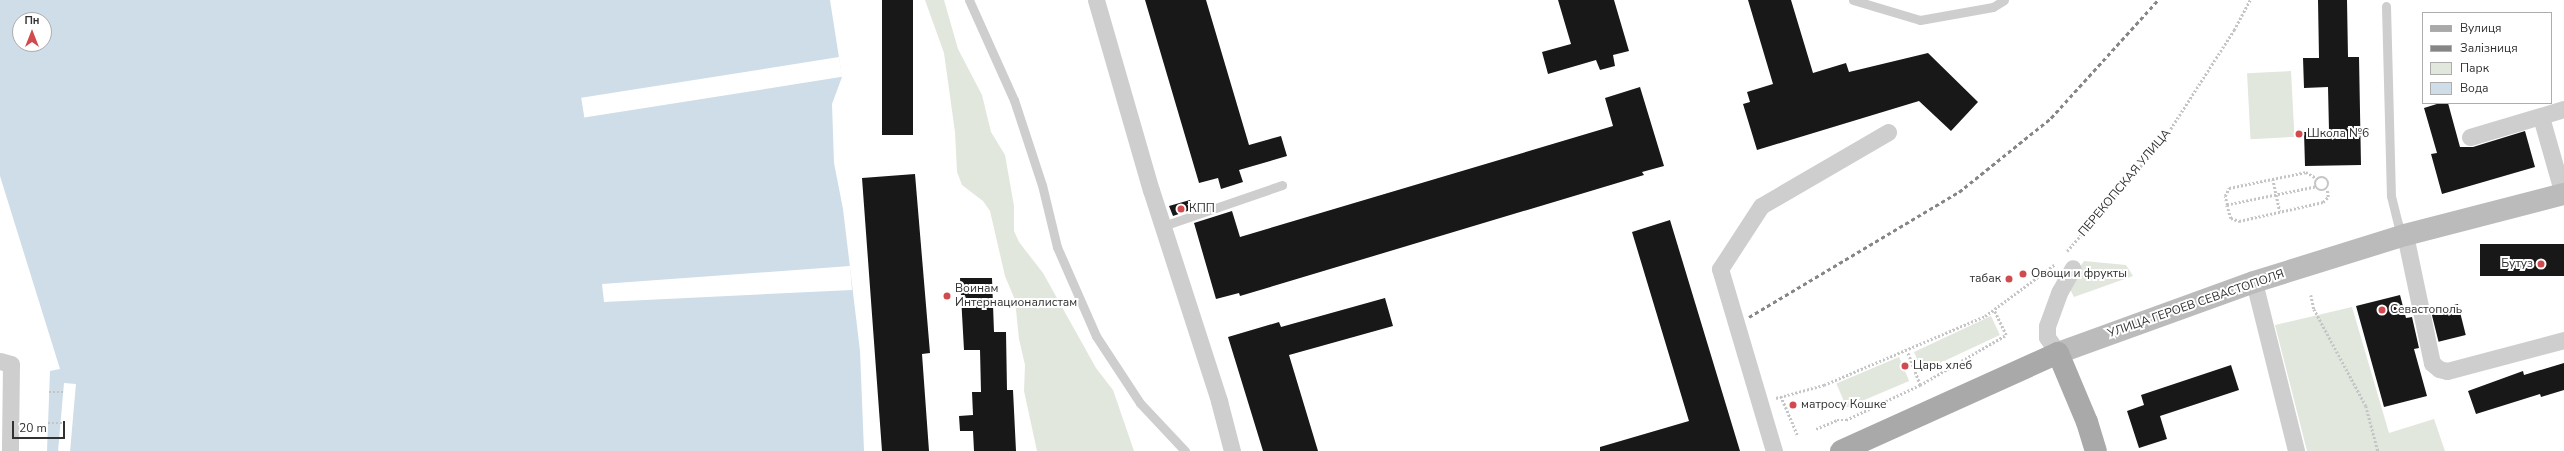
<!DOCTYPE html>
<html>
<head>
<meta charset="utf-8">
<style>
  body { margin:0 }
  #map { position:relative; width:2564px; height:451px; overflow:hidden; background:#fff; font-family:"Nunito Sans",sans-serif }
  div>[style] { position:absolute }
  .green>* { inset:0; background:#e1e7dc; transform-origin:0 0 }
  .water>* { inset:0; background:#cedde7 }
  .pier>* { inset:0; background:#fff; transform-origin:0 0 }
  .building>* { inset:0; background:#181818; transform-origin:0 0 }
  .path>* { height:2.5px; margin-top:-1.25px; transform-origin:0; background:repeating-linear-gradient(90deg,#c5c5c5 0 2px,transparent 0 4px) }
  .path>.ring { margin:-1.25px; padding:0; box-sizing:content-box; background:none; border:2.5px solid #c5c5c5; border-radius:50% }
  .lane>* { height:9px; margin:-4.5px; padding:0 4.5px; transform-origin:4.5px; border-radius:4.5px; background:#cecece }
  .street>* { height:17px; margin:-8.5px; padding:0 8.5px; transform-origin:8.5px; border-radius:8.5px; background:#cecece }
  .secondary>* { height:22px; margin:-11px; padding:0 11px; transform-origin:11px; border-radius:11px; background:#bbb }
  .primary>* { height:22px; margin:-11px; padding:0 11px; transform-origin:11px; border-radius:11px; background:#a9a9a9 }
  .rail>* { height:3px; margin-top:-1.5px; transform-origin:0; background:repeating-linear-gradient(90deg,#868686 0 4px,transparent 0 7px) }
  .dots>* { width:11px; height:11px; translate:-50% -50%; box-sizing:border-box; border:2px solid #fff; border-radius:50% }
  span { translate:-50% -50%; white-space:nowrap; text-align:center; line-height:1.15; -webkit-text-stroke:4px #fff; paint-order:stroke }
  .poi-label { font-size:12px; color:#313131 }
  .left { translate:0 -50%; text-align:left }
  .right { translate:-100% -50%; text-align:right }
  .street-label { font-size:12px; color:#313131 }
  .legend { position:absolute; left:2422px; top:12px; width:130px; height:92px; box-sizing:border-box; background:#fff; border:1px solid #adadad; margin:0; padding:5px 7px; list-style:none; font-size:12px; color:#313131 }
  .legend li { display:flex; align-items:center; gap:8px; height:20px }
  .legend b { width:20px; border:1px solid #adadad }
  .north { position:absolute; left:12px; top:12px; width:40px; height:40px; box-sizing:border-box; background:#fff; border:1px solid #adadad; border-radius:50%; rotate:0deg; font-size:11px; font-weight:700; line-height:16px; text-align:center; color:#313131 }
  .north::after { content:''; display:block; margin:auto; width:14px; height:18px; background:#d14b4e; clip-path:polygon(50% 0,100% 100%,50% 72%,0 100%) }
  .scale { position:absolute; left:12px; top:421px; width:53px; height:18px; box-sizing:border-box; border:2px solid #313131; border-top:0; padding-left:5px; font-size:12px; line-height:14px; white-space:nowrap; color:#313131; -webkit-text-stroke:3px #fff; paint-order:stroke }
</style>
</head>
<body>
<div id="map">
  <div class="green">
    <div style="clip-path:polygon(925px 0,944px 0,958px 49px,982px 95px,991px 132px,1005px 155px,1014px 206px,1014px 231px,1019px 242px,1043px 273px,1096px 368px,1113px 390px,1134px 451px,1037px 451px,1024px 391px,1025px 365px,1019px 339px,1015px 300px,1005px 276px,990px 211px,983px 201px,962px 185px,957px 172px,955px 132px,944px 53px)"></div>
    <div style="left:2291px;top:71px;width:66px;height:44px;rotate:87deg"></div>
    <div style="clip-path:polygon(2084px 261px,2126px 265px,2133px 276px,2074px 297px,2070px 289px,2077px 271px)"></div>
    <div style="clip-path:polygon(2352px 307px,2389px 433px,2434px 419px,2445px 451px,2307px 451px,2275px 325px)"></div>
    <div style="left:1991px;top:316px;width:21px;height:85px;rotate:65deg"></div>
    <div style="left:1899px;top:357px;width:26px;height:68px;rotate:67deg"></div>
  </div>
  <div class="water">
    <div style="clip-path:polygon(evenodd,0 0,830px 0,842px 77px,832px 104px,834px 163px,843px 209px,860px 351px,864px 451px,47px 451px,50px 371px,60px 369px,0 176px,0 0,20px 20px,44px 20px,44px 44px,20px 44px,20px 20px)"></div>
  </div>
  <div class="pier">
    <div style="left:839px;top:57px;width:20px;height:261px;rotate:81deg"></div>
    <div style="clip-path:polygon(850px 266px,852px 290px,604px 302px,602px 284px)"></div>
    <div style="left:64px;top:383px;width:12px;height:68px;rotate:5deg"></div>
  </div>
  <div class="building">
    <div style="left:882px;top:0;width:31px;height:135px"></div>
    <div style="clip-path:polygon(1145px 0,1206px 0,1249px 145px,1281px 136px,1287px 156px,1239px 170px,1243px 182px,1221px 189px,1218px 178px,1199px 183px)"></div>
    <div style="clip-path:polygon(1558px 0,1614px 0,1629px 51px,1613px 55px,1615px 66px,1600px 70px,1596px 60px,1548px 74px,1542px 52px,1571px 44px)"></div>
    <div style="clip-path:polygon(1748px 0,1791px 0,1813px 73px,1846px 63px,1849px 72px,1928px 53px,1978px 102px,1951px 131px,1919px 101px,1757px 150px,1743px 104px,1750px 102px,1747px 92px,1773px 84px)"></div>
    <div style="clip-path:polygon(2318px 0,2347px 0,2348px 57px,2359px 57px,2361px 165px,2305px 166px,2304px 132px,2329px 131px,2328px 87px,2304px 88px,2303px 58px,2319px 58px)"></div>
    <div style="clip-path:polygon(1640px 87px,1664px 166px,1642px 172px,1644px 175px,1240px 296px,1239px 293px,1216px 299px,1194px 223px,1232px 211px,1240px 237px,1613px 126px,1605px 98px)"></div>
    <div style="clip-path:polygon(2440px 103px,2448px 103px,2460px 147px,2473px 147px,2525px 131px,2535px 167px,2442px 194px,2431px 154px,2437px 153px,2424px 108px)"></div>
    <div style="clip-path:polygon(915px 174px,930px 353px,922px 354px,929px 451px,882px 451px,862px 178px)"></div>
    <div style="clip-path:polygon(1190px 200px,1193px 209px,1173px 216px,1169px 206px)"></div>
    <div style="clip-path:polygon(1670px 220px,1740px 451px,1600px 451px,1600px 447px,1689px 421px,1632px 232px)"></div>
    <div style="left:2564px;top:244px;width:32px;height:84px;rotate:90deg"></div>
    <div style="clip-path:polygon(960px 278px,992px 278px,994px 332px,1006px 332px,1007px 390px,1013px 390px,1016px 451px,974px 451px,973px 431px,960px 431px,959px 416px,973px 415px,972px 392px,981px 392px,980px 350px,964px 350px)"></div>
    <div style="clip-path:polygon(2400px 295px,2406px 318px,2412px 317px,2419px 348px,2414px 349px,2427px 396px,2384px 407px,2356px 306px)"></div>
    <div style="clip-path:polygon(1385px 298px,1393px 326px,1289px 355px,1318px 451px,1263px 451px,1228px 337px,1279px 322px,1281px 327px)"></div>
    <div style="left:2458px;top:304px;width:32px;height:28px;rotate:76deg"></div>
    <div style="clip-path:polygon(2564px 363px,2564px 390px,2541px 397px,2540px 394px,2476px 414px,2468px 391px,2523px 371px,2524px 375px)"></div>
    <div style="clip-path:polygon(2231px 365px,2239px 390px,2160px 416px,2167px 439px,2139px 448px,2127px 411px,2144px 405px,2141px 395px)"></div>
  </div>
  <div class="path">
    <div class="ring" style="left:2315px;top:177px;width:11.5px;height:11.5px"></div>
    <div style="left:2273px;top:179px;width:33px;rotate:78deg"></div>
    <div style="left:2315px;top:187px;width:90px;rotate:168.4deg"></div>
    <div style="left:2227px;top:205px;width:9px;rotate:-103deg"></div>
    <div style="left:2225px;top:196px;width:9px;rotate:-63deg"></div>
    <div style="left:2229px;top:188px;width:79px;rotate:-11.7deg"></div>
    <div style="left:2306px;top:172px;width:14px;rotate:30deg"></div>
    <div style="left:2227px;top:205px;width:14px;rotate:73deg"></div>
    <div style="left:2231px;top:218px;width:9px;rotate:21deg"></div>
    <div style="left:2239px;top:221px;width:86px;rotate:-12.7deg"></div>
    <div style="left:2323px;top:202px;width:7px;rotate:-45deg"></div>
    <div style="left:2328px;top:197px;width:8px;rotate:-97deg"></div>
    <div style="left:2067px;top:251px;width:148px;rotate:-49.1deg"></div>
    <div style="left:2164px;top:139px;width:130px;rotate:-57.3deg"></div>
    <div style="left:2234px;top:30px;width:34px;rotate:-62deg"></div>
    <div style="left:2311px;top:295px;width:14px;rotate:78deg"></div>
    <div style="left:2314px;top:309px;width:110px;rotate:61.8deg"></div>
    <div style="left:2366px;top:406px;width:47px;rotate:75.1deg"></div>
    <div style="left:1920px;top:385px;width:99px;rotate:-30.2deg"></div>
    <div style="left:2006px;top:335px;width:28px;rotate:-116deg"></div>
    <div style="left:49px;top:392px;width:14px"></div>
    <div style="left:1781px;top:396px;width:43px;rotate:67deg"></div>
    <div style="left:1776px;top:398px;width:50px;rotate:-15.2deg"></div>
    <div style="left:1824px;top:385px;width:175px;rotate:-23.2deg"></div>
    <div style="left:1985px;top:316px;width:86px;rotate:-36.5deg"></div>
    <div style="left:48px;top:423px;width:14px"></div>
    <div style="left:1816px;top:429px;width:23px;rotate:-23deg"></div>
    <div style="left:1837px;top:420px;width:9px"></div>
    <div style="left:1846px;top:420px;width:82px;rotate:-25.3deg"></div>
    <div style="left:1920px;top:385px;width:36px;rotate:-111deg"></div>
  </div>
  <div class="lane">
    <div style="left:969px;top:0;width:110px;rotate:65.8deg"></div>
    <div style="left:1014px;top:100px;width:89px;rotate:71.8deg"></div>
    <div style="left:1042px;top:185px;width:64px;rotate:76.4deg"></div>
    <div style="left:1057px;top:247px;width:97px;rotate:66.3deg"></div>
    <div style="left:1096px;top:336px;width:80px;rotate:56.7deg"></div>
    <div style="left:1140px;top:403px;width:66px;rotate:46.8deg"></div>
    <div style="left:1853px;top:0;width:70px;rotate:16.6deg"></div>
    <div style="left:1920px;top:20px;width:74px;rotate:-10.1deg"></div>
    <div style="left:1993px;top:7px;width:13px;rotate:-32deg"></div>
    <div style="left:2386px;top:6px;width:190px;rotate:88.5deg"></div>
    <div style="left:2391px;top:196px;width:29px;rotate:76deg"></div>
    <div style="left:2398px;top:224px;width:13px;rotate:58deg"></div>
    <div style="left:1163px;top:226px;width:126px;rotate:-19deg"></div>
  </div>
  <div class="street">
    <div style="left:1096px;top:0;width:198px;rotate:73.9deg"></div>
    <div style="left:1151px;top:190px;width:222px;rotate:72.1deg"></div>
    <div style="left:1219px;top:401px;width:52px;rotate:75.4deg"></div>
    <div style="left:2541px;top:117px;width:80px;rotate:74.1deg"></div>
    <div style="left:2470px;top:137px;width:98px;rotate:-16.6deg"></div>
    <div style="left:2405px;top:235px;width:131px;rotate:78.1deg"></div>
    <div style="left:2432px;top:363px;width:9px;rotate:41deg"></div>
    <div style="left:2439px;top:369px;width:8px;rotate:14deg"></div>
    <div style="left:2447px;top:371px;width:121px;rotate:-14.8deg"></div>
    <div style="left:2254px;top:282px;width:174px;rotate:76deg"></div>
    <div style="left:2058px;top:353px;width:19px;rotate:-125deg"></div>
    <div style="left:2047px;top:337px;width:11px;rotate:-90deg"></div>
    <div style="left:2047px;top:326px;width:37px;rotate:-70deg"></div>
    <div style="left:2060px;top:291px;width:26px;rotate:-61deg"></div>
    <div style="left:0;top:361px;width:11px;rotate:15deg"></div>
    <div style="left:11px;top:364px;width:87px;rotate:90.7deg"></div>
    <div style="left:1774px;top:451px;width:190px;rotate:-106.5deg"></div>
    <div style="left:1720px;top:269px;width:75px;rotate:-56.9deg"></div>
    <div style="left:1761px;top:206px;width:147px;rotate:-30.2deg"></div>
  </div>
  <div class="secondary">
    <div style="left:2058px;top:353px;width:208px;rotate:-19.9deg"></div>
    <div style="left:2254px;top:282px;width:158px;rotate:-17.3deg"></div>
    <div style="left:2405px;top:235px;width:164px;rotate:-14.5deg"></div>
  </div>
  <div class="primary">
    <div style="left:1841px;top:451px;width:238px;rotate:-24.3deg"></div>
    <div style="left:2058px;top:353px;width:75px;rotate:67.2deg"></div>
    <div style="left:2087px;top:422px;width:30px;rotate:73deg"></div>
  </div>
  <div class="rail">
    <div style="left:1749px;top:317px;width:244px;rotate:-30.8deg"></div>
    <div style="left:1959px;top:192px;width:118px;rotate:-38.8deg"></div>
    <div style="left:2051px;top:118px;width:159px;rotate:-47.8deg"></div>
  </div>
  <div class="dots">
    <div style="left:2299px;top:134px;background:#d14b4e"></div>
    <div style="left:1181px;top:209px;background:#d14b4e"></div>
    <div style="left:2541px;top:264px;background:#d14b4e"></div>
    <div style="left:2023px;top:274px;background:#d14b4e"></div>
    <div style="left:2009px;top:279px;background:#d14b4e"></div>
    <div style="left:947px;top:296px;background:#d14b4e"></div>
    <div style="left:2382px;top:310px;background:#d14b4e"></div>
    <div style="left:1905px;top:366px;background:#d14b4e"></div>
    <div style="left:1793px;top:405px;background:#d14b4e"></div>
  </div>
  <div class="poi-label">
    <span class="left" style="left:2307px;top:134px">Школа №6</span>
    <span class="left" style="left:1189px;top:209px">КПП</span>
    <span class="right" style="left:2533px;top:264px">Бутуз</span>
    <span class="left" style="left:2031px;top:274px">Овощи и фрукты</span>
    <span class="right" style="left:2001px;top:279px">табак</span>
    <span class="left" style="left:955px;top:296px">Воинам<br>Интернационалистам</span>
    <span class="left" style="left:2390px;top:310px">Севастополь</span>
    <span class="left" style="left:1913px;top:366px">Царь хлеб</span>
    <span class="left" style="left:1801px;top:405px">матросу Кошке</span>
  </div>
  <div class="street-label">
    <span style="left:2125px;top:183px;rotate:-50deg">ПЕРЕКОПСКАЯ УЛИЦА</span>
    <span style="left:2196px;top:304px;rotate:-19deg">УЛИЦА ГЕРОЕВ СЕВАСТОПОЛЯ</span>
  </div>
  <ul class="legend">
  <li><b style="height:5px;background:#a9a9a9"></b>Вулиця</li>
  <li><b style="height:5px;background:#868686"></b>Залізниця</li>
  <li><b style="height:11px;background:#e1e7dc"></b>Парк</li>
  <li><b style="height:11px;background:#cedde7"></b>Вода</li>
  </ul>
  <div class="north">Пн</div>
  <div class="scale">20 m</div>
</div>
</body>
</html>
